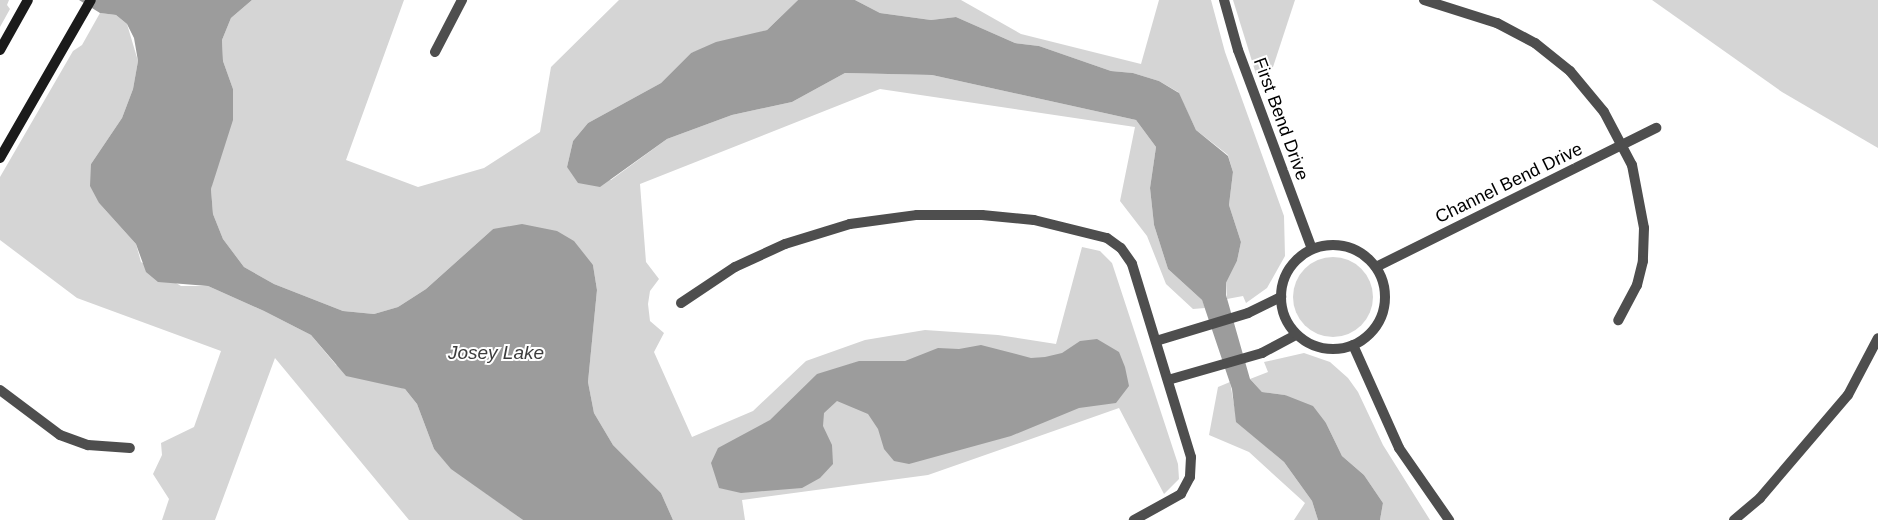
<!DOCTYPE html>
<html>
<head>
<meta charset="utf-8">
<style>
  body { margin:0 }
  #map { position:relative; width:1878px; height:520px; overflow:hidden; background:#fff; font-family:Arial,sans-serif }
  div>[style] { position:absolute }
  .green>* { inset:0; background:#d5d5d5 }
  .round { border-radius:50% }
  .water>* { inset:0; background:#9c9c9c }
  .minor>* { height:10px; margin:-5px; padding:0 5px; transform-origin:5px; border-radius:5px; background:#4e4e4e }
  .tertiary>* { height:10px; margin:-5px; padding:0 5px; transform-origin:5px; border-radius:5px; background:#4e4e4e }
  .tertiary>.ring { margin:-5px; padding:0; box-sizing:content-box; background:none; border:10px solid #4e4e4e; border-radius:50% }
  .secondary>* { height:10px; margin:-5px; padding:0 5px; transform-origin:5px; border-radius:5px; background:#1b1b1b }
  span { translate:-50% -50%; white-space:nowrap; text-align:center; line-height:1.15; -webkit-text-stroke:4px #fff; paint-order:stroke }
  .street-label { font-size:18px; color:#000 }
  .water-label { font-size:19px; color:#3d3d3d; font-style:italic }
</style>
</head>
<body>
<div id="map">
  <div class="green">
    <div style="clip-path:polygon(0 0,9px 0,7px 5px,10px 9px,0 27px)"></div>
    <div style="clip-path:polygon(252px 0,404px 0,346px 160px,418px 187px,484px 168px,540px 132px,551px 67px,619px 0,798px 0,767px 30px,691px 53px,661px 83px,588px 123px,573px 141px,567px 167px,611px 180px,667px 139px,732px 115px,792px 102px,845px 73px,932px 75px,1136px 120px,1156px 147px,1150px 188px,1154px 225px,1168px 269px,1202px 300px,1205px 308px,1193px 309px,1166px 284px,1147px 236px,1120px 201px,1135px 127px,880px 89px,640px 184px,646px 262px,659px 279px,650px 291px,648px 304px,650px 321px,664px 333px,654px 352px,692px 437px,753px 411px,806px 361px,865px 340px,925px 330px,998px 335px,1056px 344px,1082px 247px,1100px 251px,1112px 263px,1178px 464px,1179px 479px,1164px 494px,1119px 408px,928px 475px,742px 500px,745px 520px,673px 520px,661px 493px,613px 445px,594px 413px,588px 382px,597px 290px,593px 265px,493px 229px,426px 289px,398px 307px,374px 314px,343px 311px,274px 284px,244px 267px,223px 239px,213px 214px,211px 189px,233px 89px,223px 61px,222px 40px,231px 18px)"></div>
    <div style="clip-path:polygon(855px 0,961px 0,1021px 34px,1141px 64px,1159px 0,1211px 0,1225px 52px,1284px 216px,1285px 256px,1267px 288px,1246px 303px,1243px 296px,1227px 299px,1226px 283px,1237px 261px,1241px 242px,1229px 205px,1233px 172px,1228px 155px,1196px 130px,1178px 92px,1159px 81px,1133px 73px,1111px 71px,1039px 46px,1015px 43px,956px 17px,931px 20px,880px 13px)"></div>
    <div style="clip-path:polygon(1233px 0,1295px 0,1273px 67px,1256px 74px)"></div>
    <div style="clip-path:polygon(1652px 0,1878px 0,1878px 148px,1782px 92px)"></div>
    <div style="clip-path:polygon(100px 13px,116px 15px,127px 24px,138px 61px,133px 89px,122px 118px,91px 164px,99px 203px,136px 244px,141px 262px,181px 286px,208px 286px,264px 311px,311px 335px,336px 365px,405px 389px,417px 404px,434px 449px,451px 468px,523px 520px,409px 520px,275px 358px,215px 520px,162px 520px,169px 499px,153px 474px,162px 455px,161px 443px,194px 427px,221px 351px,77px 298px,0 240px,0 177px,73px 51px,82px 45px)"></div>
    <div class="round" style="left:1293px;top:257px;width:80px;height:80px"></div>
    <div style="clip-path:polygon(1304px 353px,1330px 362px,1348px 378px,1358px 392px,1383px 445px,1430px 520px,1380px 520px,1383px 503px,1364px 475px,1342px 456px,1326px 423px,1285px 395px,1262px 392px,1250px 379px,1268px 372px,1264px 362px)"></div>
    <div style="clip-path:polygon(1230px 382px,1237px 422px,1284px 462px,1312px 501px,1318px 520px,1294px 520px,1305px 503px,1249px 452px,1209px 435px,1218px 387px)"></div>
  </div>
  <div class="water">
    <div style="clip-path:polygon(79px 0,252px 0,231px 18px,222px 40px,223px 61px,233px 89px,233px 120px,211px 189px,213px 214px,223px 239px,244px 267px,274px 284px,343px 311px,374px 314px,398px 307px,426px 289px,493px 229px,522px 224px,557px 231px,574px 241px,593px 265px,597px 290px,588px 382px,594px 413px,613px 445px,661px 493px,673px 520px,523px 520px,451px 469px,434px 449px,417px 404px,405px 389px,346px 376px,311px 335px,264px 311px,208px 286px,158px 282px,146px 272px,136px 244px,99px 203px,90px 186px,91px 164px,122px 118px,133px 89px,138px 61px,134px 38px,127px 24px,116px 15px,100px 13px)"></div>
    <div style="clip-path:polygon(798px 0,855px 0,880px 13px,931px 20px,956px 17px,1015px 43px,1039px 46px,1111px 71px,1133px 73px,1159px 81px,1179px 93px,1196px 130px,1228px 156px,1233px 172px,1229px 205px,1241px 242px,1237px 261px,1226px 283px,1226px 295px,1250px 379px,1262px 392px,1285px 395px,1313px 406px,1326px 423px,1342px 456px,1364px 475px,1383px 503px,1380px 520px,1318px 520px,1312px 501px,1284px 462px,1236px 422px,1232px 389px,1202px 300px,1168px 269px,1154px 225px,1150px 188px,1156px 147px,1136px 120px,932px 75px,845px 73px,792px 102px,732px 115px,667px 139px,600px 187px,578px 183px,567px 167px,573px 141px,588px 123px,661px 83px,691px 53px,716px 42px,767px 30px)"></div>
    <div style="clip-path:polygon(1097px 339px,1119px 352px,1125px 367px,1129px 386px,1116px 403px,1079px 408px,1011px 436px,909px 464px,894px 461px,884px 449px,878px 429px,868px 414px,837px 401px,824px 413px,823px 426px,832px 445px,833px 464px,820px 478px,802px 488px,741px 493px,719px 488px,711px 463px,718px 448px,770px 420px,817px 374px,859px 361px,905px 361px,938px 348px,959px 349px,981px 345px,1031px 358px,1045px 357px,1062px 353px,1080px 341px)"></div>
  </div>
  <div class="minor">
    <div style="left:1424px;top:0;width:77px;rotate:17.5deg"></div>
    <div style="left:1497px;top:23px;width:43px;rotate:27.8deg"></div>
    <div style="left:1535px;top:43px;width:45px;rotate:38.7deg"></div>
    <div style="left:1570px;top:71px;width:53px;rotate:50.3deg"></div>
    <div style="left:1604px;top:112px;width:60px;rotate:62.2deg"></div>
    <div style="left:1632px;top:165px;width:64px;rotate:79.2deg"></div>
    <div style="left:1644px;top:228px;width:33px;rotate:92deg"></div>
    <div style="left:1643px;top:261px;width:25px;rotate:104deg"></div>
    <div style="left:1637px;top:285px;width:40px;rotate:118deg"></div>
    <div style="left:435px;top:52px;width:59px;rotate:-62.6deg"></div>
    <div style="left:1376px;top:267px;width:313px;rotate:-26.4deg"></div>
    <div style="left:681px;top:303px;width:65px;rotate:-33.7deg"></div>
    <div style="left:735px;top:267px;width:55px;rotate:-24.7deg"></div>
    <div style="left:785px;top:244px;width:68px;rotate:-17.1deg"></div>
    <div style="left:850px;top:224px;width:68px;rotate:-7.7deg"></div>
    <div style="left:917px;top:215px;width:65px"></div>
    <div style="left:982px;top:215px;width:52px;rotate:5.5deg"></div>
    <div style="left:1034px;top:220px;width:75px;rotate:13.9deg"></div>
    <div style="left:1107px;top:238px;width:17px;rotate:36deg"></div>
    <div style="left:1121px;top:248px;width:19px;rotate:55deg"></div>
    <div style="left:1132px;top:264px;width:202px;rotate:73deg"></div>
    <div style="left:1191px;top:457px;width:20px;rotate:93deg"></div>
    <div style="left:1190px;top:477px;width:19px;rotate:118deg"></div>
    <div style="left:1181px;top:494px;width:54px;rotate:151deg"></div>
    <div style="left:1156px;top:341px;width:96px;rotate:-16.9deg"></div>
    <div style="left:1248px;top:313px;width:37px;rotate:-26deg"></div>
    <div style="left:1168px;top:380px;width:98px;rotate:-16deg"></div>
    <div style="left:1262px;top:353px;width:38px;rotate:-28deg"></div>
    <div style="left:0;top:390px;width:75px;rotate:36.9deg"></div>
    <div style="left:60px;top:435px;width:30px;rotate:20deg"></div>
    <div style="left:88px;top:445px;width:42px;rotate:4.1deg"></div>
    <div style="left:1734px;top:520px;width:34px;rotate:-40deg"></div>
    <div style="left:1760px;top:498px;width:135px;rotate:-49.5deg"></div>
    <div style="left:1848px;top:395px;width:64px;rotate:-62.2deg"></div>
  </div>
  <div class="tertiary">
    <div style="left:1224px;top:0;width:52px;rotate:74.4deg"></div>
    <div style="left:1238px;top:50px;width:212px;rotate:69.6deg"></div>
    <div class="ring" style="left:1281px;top:245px;width:94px;height:94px"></div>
    <div style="left:1353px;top:345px;width:113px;rotate:65.9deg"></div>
    <div style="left:1399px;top:448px;width:88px;rotate:55.2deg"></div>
  </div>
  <div class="secondary">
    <div style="left:0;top:50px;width:57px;rotate:-60.8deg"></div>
    <div style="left:0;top:158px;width:182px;rotate:-60.1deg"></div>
  </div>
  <div class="street-label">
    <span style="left:1281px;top:119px;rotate:70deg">First Bend Drive</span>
    <span style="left:1509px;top:183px;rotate:-26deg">Channel Bend Drive</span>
  </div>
  <div class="water-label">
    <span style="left:496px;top:353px">Josey Lake</span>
  </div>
</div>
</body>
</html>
